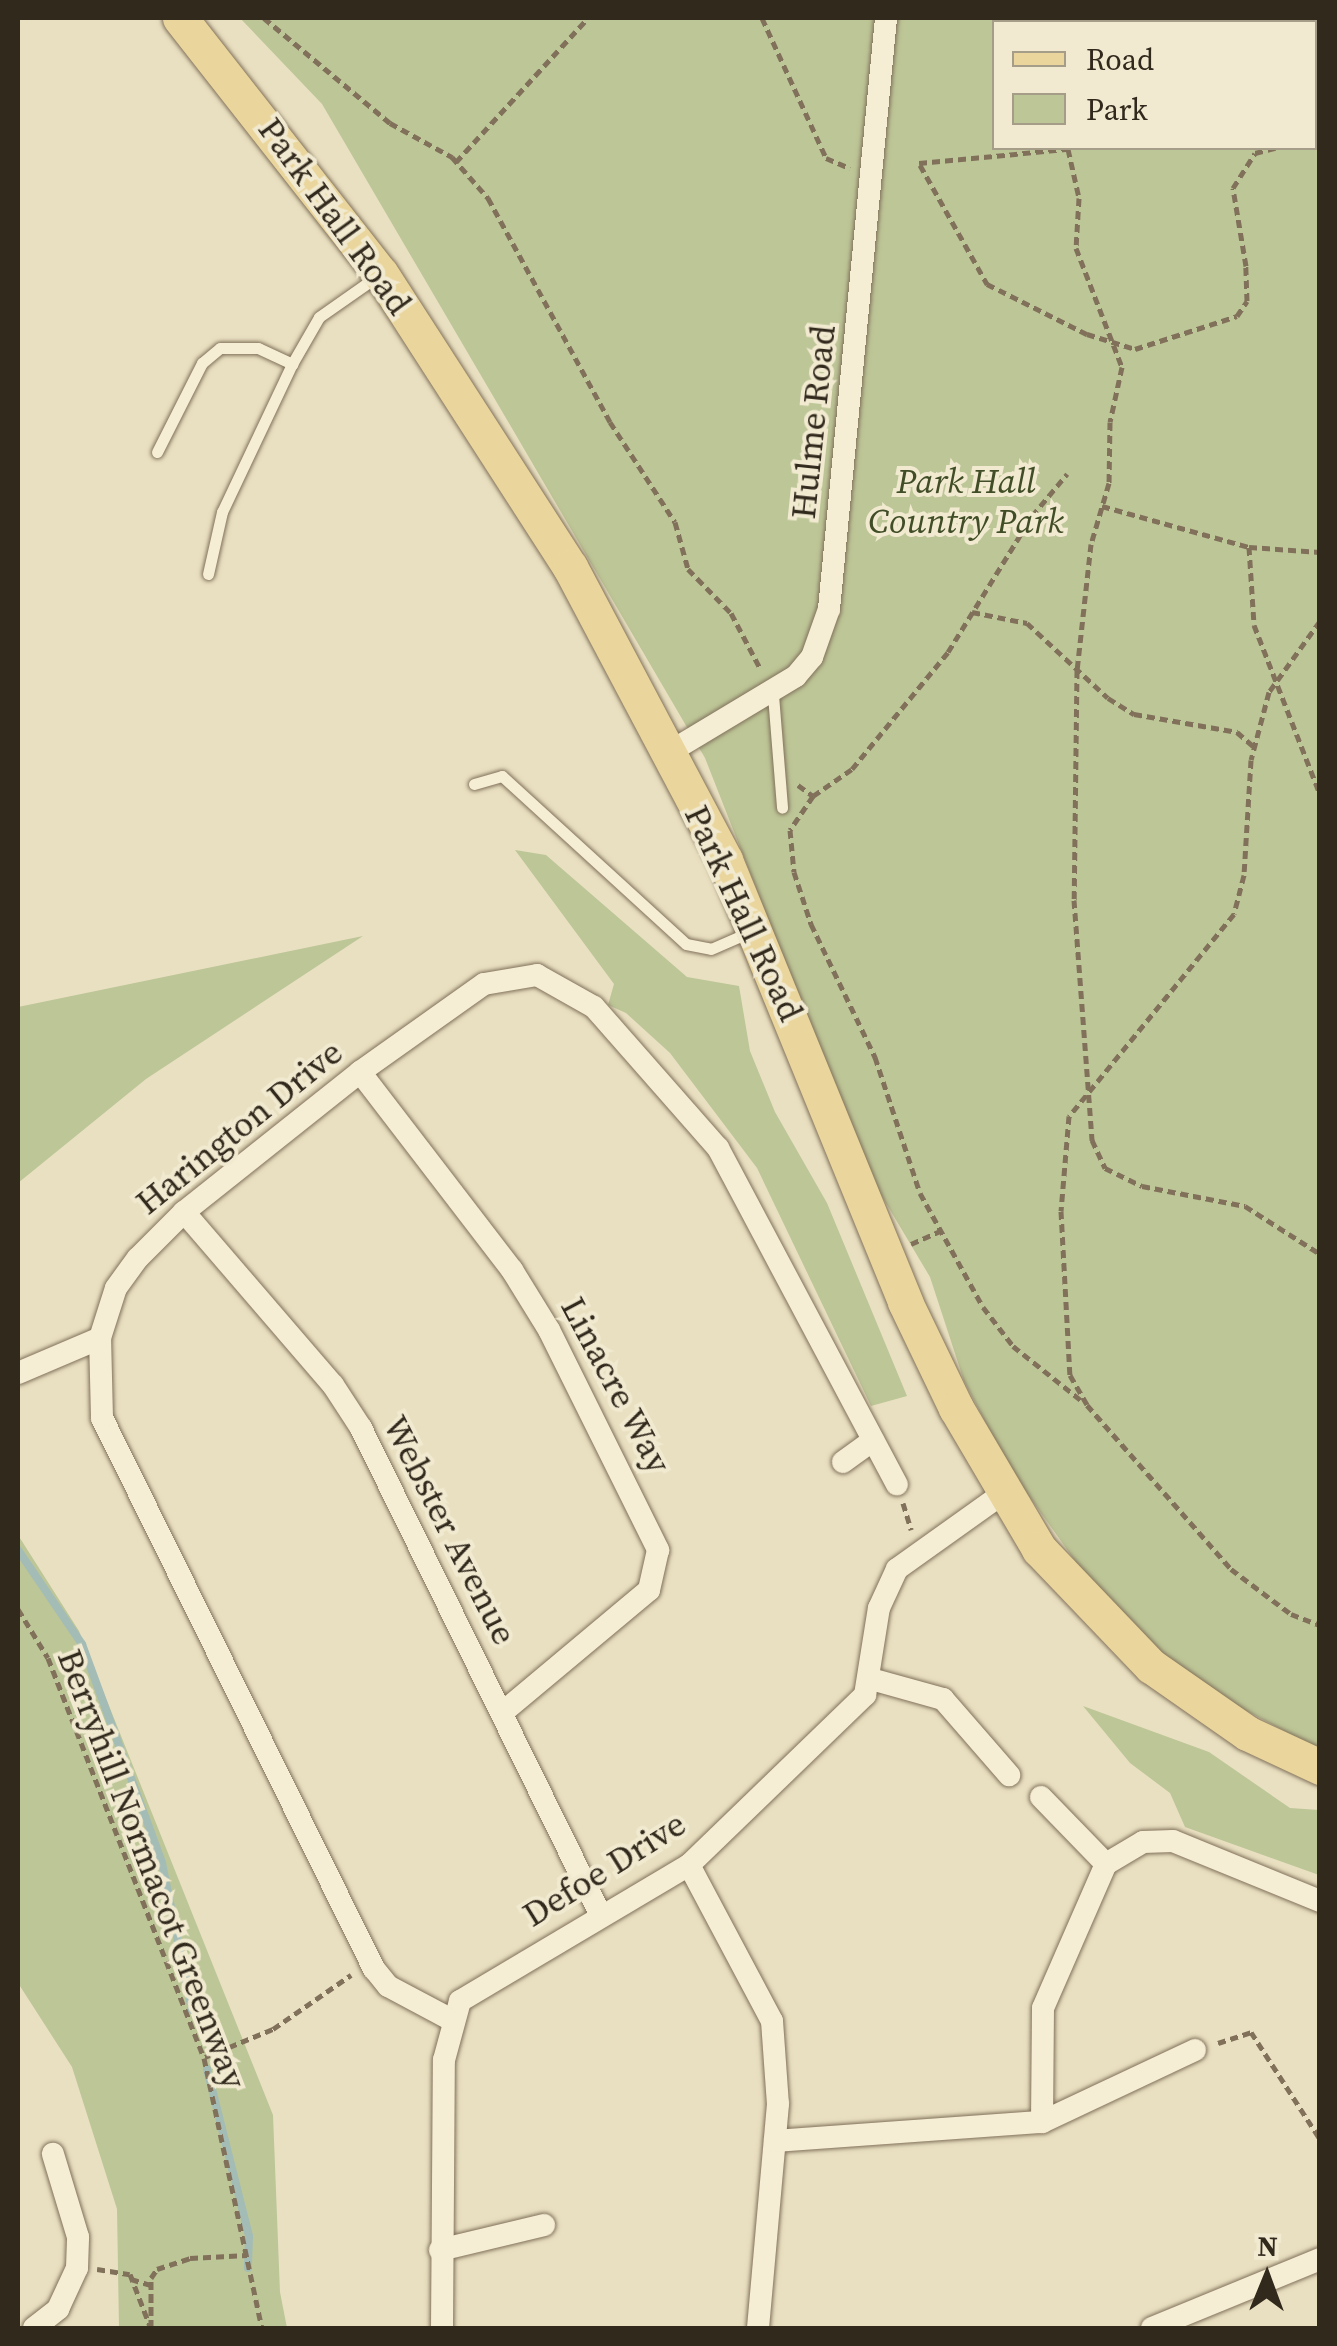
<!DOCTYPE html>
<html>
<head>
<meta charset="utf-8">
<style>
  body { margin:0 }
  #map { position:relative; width:1337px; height:2346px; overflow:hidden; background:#e9e0c1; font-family:"Source Serif 4",serif }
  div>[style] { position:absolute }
  .green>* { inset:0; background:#bdc697 }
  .stream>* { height:8px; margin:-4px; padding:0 4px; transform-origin:4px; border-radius:4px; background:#a4bcb6 }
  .path>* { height:5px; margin-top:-2.5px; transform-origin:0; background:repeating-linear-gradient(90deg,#81715b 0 8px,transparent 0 13px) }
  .roads { filter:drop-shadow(0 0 2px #81715b) drop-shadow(0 0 2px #81715b) }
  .lane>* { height:11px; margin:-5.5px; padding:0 5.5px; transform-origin:5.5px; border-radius:5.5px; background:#f5edd4 }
  .street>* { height:22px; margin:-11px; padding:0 11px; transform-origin:11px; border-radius:11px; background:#f5edd4 }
  .primary>* { height:35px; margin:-17.5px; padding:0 17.5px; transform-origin:17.5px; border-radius:17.5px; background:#ead69c }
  span { translate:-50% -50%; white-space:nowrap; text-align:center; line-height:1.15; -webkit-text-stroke:8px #f1ead0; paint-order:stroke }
  .street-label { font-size:35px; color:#32291d }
  .park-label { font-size:35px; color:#404d26; font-style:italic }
  .frame { position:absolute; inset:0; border:20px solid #32291d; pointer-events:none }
  .legend { position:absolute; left:992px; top:20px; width:325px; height:130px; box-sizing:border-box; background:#f1ead0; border:2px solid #a59d88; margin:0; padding:12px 18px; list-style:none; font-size:30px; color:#32291d }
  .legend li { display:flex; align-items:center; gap:20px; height:50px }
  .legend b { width:50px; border:2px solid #a59d88 }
  .north { position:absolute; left:1217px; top:2226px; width:100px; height:100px; -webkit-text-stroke:8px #f1ead0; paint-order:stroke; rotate:1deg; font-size:28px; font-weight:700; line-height:40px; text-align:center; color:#32291d }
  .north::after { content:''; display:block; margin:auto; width:35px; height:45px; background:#32291d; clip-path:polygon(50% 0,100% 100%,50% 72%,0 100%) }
</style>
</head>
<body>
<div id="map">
  <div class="green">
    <div style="clip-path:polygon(evenodd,240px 18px,1319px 18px,1319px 1749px,1203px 1688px,1140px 1636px,1086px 1576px,1011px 1471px,964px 1381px,930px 1277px,868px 1173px,705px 758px,322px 104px,240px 18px,994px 22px,1314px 22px,1314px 148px,994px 148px,994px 22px)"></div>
    <div style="clip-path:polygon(515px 850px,546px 855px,687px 977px,739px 986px,750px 1051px,775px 1112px,827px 1203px,907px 1396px,871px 1406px,757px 1168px,670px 1053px,626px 1013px,608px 1005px,614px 984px)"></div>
    <div style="clip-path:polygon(363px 936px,146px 1079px,18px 1183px,18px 1007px)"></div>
    <div style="clip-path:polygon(18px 1535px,79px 1631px,273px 2115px,280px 2292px,287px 2328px,119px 2328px,117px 2209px,72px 2067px,18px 1983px)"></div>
    <div style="clip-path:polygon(1083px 1706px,1209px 1752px,1290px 1808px,1319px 1810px,1319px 1875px,1185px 1827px,1170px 1793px,1130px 1763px)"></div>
  </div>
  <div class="stream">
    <div style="left:18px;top:1550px;width:114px;rotate:55.8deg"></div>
    <div style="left:82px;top:1644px;width:233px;rotate:69.9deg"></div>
    <div style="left:162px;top:1863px;width:150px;rotate:78.5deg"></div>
    <div style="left:207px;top:2069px;width:172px;rotate:75.9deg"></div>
    <div style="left:249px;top:2236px;width:32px;rotate:92deg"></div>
  </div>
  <div class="path">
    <div style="left:264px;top:18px;width:164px;rotate:39.8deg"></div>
    <div style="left:390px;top:123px;width:71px;rotate:28.7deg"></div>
    <div style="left:452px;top:157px;width:55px;rotate:48.7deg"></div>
    <div style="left:488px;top:198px;width:255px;rotate:61.4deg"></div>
    <div style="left:610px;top:422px;width:119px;rotate:57deg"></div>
    <div style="left:675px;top:522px;width:49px;rotate:74.5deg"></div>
    <div style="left:688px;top:569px;width:62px;rotate:45.7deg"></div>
    <div style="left:731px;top:613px;width:64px;rotate:62.2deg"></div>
    <div style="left:762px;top:18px;width:154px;rotate:65.4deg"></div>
    <div style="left:826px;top:158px;width:26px;rotate:23deg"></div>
    <div style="left:1314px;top:121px;width:7px;rotate:-34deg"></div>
    <div style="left:456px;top:162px;width:195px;rotate:-47.5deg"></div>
    <div style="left:919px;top:163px;width:150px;rotate:-5.4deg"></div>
    <div style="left:1068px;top:149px;width:50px;rotate:77.3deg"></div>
    <div style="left:1079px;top:198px;width:50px;rotate:93.4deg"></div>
    <div style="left:1076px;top:248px;width:128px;rotate:68.9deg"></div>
    <div style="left:1122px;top:367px;width:56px;rotate:102.3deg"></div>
    <div style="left:1110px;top:422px;width:61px;rotate:90.9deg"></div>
    <div style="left:1109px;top:483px;width:64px;rotate:106.4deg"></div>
    <div style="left:1091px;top:544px;width:127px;rotate:96.3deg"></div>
    <div style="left:1077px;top:670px;width:230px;rotate:90.7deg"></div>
    <div style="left:1074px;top:900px;width:241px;rotate:85.7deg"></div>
    <div style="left:1092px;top:1140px;width:31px;rotate:65deg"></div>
    <div style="left:1105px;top:1168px;width:41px;rotate:25.9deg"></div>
    <div style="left:1142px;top:1186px;width:105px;rotate:11deg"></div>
    <div style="left:1245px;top:1206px;width:89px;rotate:32.6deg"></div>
    <div style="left:920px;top:165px;width:137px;rotate:60.6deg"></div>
    <div style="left:987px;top:284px;width:112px;rotate:26.6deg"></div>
    <div style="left:1087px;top:334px;width:50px;rotate:17.4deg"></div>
    <div style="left:1135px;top:349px;width:107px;rotate:-17.9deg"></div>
    <div style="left:1237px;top:316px;width:18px;rotate:-56deg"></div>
    <div style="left:1247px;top:301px;width:35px;rotate:-92deg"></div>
    <div style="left:1246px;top:266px;width:79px;rotate:-99.5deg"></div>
    <div style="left:1233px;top:188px;width:41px;rotate:-57.8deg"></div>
    <div style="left:1255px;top:153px;width:21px;rotate:-14deg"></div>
    <div style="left:1102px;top:506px;width:153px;rotate:15.6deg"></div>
    <div style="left:1249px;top:547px;width:71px;rotate:4deg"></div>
    <div style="left:1249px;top:547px;width:78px;rotate:86.3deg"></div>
    <div style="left:1254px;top:625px;width:181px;rotate:68.7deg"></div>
    <div style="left:972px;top:612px;width:56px;rotate:11.3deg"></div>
    <div style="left:1027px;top:623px;width:110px;rotate:42.8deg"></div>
    <div style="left:1108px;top:698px;width:31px;rotate:32deg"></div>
    <div style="left:1134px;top:714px;width:105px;rotate:9.9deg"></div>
    <div style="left:1237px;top:732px;width:23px;rotate:41deg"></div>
    <div style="left:1320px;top:621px;width:87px;rotate:125.7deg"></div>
    <div style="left:1269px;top:692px;width:70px;rotate:104.8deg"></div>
    <div style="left:1251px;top:760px;width:115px;rotate:93.5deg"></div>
    <div style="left:1244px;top:875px;width:40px;rotate:104.4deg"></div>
    <div style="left:1234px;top:914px;width:261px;rotate:129.2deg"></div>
    <div style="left:1069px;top:1116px;width:95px;rotate:94.8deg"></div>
    <div style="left:1061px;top:1211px;width:164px;rotate:86.9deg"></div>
    <div style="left:1070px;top:1375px;width:34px;rotate:60deg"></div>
    <div style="left:1087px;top:1405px;width:218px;rotate:48.7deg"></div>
    <div style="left:1231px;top:1569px;width:75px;rotate:36.9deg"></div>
    <div style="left:1291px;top:1614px;width:31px;rotate:21deg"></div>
    <div style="left:798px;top:785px;width:19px;rotate:36deg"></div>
    <div style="left:813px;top:796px;width:47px;rotate:-34.7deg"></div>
    <div style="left:852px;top:769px;width:151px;rotate:-50.6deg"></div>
    <div style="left:948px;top:652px;width:160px;rotate:-58.3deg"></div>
    <div style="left:1032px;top:516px;width:55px;rotate:-50.2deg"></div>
    <div style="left:813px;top:796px;width:41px;rotate:124.1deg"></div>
    <div style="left:790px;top:830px;width:42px;rotate:84.6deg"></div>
    <div style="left:794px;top:872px;width:55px;rotate:71.9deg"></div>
    <div style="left:811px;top:924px;width:148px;rotate:64.3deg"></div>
    <div style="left:875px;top:1057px;width:143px;rotate:71.7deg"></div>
    <div style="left:920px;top:1193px;width:130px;rotate:61.1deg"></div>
    <div style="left:983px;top:1307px;width:49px;rotate:52.4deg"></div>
    <div style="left:1013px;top:1346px;width:88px;rotate:38.6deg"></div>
    <div style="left:911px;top:1244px;width:32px;rotate:-24deg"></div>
    <div style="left:903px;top:1503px;width:28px;rotate:73deg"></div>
    <div style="left:18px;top:1609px;width:57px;rotate:58.5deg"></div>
    <div style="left:48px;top:1658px;width:429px;rotate:68.7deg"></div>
    <div style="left:204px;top:2058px;width:276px;rotate:77.9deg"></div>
    <div style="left:1218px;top:2043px;width:35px;rotate:-18deg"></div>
    <div style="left:1251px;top:2032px;width:127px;rotate:57.2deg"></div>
    <div style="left:205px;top:2057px;width:74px;rotate:-22.4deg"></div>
    <div style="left:273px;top:2029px;width:95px;rotate:-34.7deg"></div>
    <div style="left:97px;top:2269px;width:33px;rotate:9deg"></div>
    <div style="left:130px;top:2274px;width:56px;rotate:69deg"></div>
    <div style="left:131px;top:2279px;width:21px;rotate:17deg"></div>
    <div style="left:151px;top:2328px;width:50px;rotate:-90deg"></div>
    <div style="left:151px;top:2278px;width:11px;rotate:-56deg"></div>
    <div style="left:157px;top:2269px;width:35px;rotate:-18deg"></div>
    <div style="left:190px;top:2258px;width:57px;rotate:-3deg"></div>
  </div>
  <div class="roads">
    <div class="lane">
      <div style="left:157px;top:452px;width:100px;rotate:-63.2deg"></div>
      <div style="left:202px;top:363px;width:23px;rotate:-40deg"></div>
      <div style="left:220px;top:348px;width:38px"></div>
      <div style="left:258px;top:348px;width:38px;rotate:25deg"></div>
      <div style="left:208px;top:574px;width:64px;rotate:-77.3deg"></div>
      <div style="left:222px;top:512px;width:164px;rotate:-64.7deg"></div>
      <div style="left:292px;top:364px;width:54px;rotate:-60.1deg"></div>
      <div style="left:319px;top:317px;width:73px;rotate:-35deg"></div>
      <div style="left:773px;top:695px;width:113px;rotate:85.4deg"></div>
      <div style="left:474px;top:784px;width:29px;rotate:-16deg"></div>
      <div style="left:502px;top:776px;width:249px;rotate:42.4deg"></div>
      <div style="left:686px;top:944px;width:25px;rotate:11deg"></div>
      <div style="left:711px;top:949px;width:45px;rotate:-23.7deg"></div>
    </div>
    <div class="street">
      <div style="left:668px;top:753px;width:149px;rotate:-31deg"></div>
      <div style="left:796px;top:676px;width:25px;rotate:-50deg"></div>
      <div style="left:812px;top:657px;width:51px;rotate:-70.5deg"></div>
      <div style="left:829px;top:609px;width:594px;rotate:-84.49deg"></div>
      <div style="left:360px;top:1072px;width:250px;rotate:52.5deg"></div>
      <div style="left:512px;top:1270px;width:70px;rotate:58.3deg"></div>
      <div style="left:549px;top:1330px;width:246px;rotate:63.6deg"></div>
      <div style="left:658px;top:1550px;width:41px;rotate:102.7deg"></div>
      <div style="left:649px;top:1590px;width:192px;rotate:140.1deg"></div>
      <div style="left:184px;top:1212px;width:228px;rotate:49.3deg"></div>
      <div style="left:333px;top:1385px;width:51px;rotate:56.9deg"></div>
      <div style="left:361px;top:1428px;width:542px;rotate:63.81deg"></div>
      <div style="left:18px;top:1373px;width:89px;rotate:-23.1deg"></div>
      <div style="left:843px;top:1462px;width:37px;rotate:-36deg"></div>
      <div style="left:871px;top:1679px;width:75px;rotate:15.5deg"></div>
      <div style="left:943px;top:1699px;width:101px;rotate:49deg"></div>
      <div style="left:1041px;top:1797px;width:93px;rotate:45.9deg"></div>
      <div style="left:689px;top:1865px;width:177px;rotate:62deg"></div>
      <div style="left:772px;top:2021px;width:83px;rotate:85.9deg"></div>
      <div style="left:778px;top:2104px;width:225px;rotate:95.1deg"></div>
      <div style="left:450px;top:2019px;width:70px;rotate:-152deg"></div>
      <div style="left:388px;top:1986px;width:22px;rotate:-129deg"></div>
      <div style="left:374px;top:1969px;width:614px;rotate:-116.27deg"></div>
      <div style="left:102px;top:1418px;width:80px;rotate:-91.4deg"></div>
      <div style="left:100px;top:1338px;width:52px;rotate:-72.3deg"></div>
      <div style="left:116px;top:1288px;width:37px;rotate:-54deg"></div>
      <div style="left:138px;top:1258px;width:65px;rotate:-45deg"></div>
      <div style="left:184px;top:1212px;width:225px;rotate:-38.5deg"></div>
      <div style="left:360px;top:1072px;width:152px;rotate:-35.4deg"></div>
      <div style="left:484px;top:984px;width:54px;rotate:-9.6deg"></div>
      <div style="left:537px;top:975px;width:65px;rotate:29.3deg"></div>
      <div style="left:594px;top:1007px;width:188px;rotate:48.7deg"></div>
      <div style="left:718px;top:1148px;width:381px;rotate:62deg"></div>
      <div style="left:1042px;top:2122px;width:114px;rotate:-89.5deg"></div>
      <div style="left:1043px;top:2008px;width:157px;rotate:-66.4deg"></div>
      <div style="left:1106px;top:1864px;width:43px;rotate:-30.7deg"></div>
      <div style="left:1143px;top:1842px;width:30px;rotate:-2deg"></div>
      <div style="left:1173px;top:1841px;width:159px;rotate:22.2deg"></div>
      <div style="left:775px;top:2141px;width:268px;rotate:-4.1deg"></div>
      <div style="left:1042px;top:2122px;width:169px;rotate:-25.2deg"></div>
      <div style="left:440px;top:2250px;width:107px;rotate:-13.5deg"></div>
      <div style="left:34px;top:2328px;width:31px;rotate:-38deg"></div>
      <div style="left:58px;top:2309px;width:45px;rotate:-65.1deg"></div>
      <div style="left:77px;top:2268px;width:31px;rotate:-88deg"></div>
      <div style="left:78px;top:2237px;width:87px;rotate:-106.8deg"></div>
      <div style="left:442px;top:2328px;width:268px;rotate:-89.6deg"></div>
      <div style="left:444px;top:2060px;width:61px;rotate:-74.8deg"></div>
      <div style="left:460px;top:2001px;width:266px;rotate:-30.7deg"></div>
      <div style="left:689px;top:1865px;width:245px;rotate:-44deg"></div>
      <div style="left:865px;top:1695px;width:88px;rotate:-80.9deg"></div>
      <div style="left:879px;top:1608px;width:43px;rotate:-65.2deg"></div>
      <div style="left:897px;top:1569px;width:133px;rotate:-35.5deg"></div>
      <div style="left:1152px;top:2328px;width:182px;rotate:-22.3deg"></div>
    </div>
    <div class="primary">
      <div style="left:180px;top:18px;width:325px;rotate:51.9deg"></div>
      <div style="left:381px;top:274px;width:349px;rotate:57.2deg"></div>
      <div style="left:570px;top:567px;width:331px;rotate:62.1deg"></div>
      <div style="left:725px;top:860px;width:477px;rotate:67.8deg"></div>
      <div style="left:905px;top:1302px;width:118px;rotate:64.3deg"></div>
      <div style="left:956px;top:1408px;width:164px;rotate:59.5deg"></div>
      <div style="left:1039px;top:1549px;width:162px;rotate:46.3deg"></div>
      <div style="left:1151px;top:1666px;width:117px;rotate:34.9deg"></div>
      <div style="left:1247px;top:1733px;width:81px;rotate:25deg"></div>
    </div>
  </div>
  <div class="street-label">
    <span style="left:335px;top:216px;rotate:54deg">Park Hall Road</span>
    <span style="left:813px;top:422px;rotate:-84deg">Hulme Road</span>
    <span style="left:744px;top:913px;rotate:65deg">Park Hall Road</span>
    <span style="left:239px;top:1127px;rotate:-39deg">Harington Drive</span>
    <span style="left:616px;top:1385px;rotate:62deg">Linacre Way</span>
    <span style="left:450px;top:1530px;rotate:63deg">Webster Avenue</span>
    <span style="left:152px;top:1869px;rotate:69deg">Berryhill Normacot Greenway</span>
    <span style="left:604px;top:1869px;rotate:-32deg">Defoe Drive</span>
  </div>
  <div class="park-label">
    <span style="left:966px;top:501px">Park Hall<br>Country Park</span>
  </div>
  <div class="frame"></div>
  <ul class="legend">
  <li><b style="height:12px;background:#ead69c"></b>Road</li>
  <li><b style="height:28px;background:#bdc697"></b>Park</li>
  </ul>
  <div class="north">N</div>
</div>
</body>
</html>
